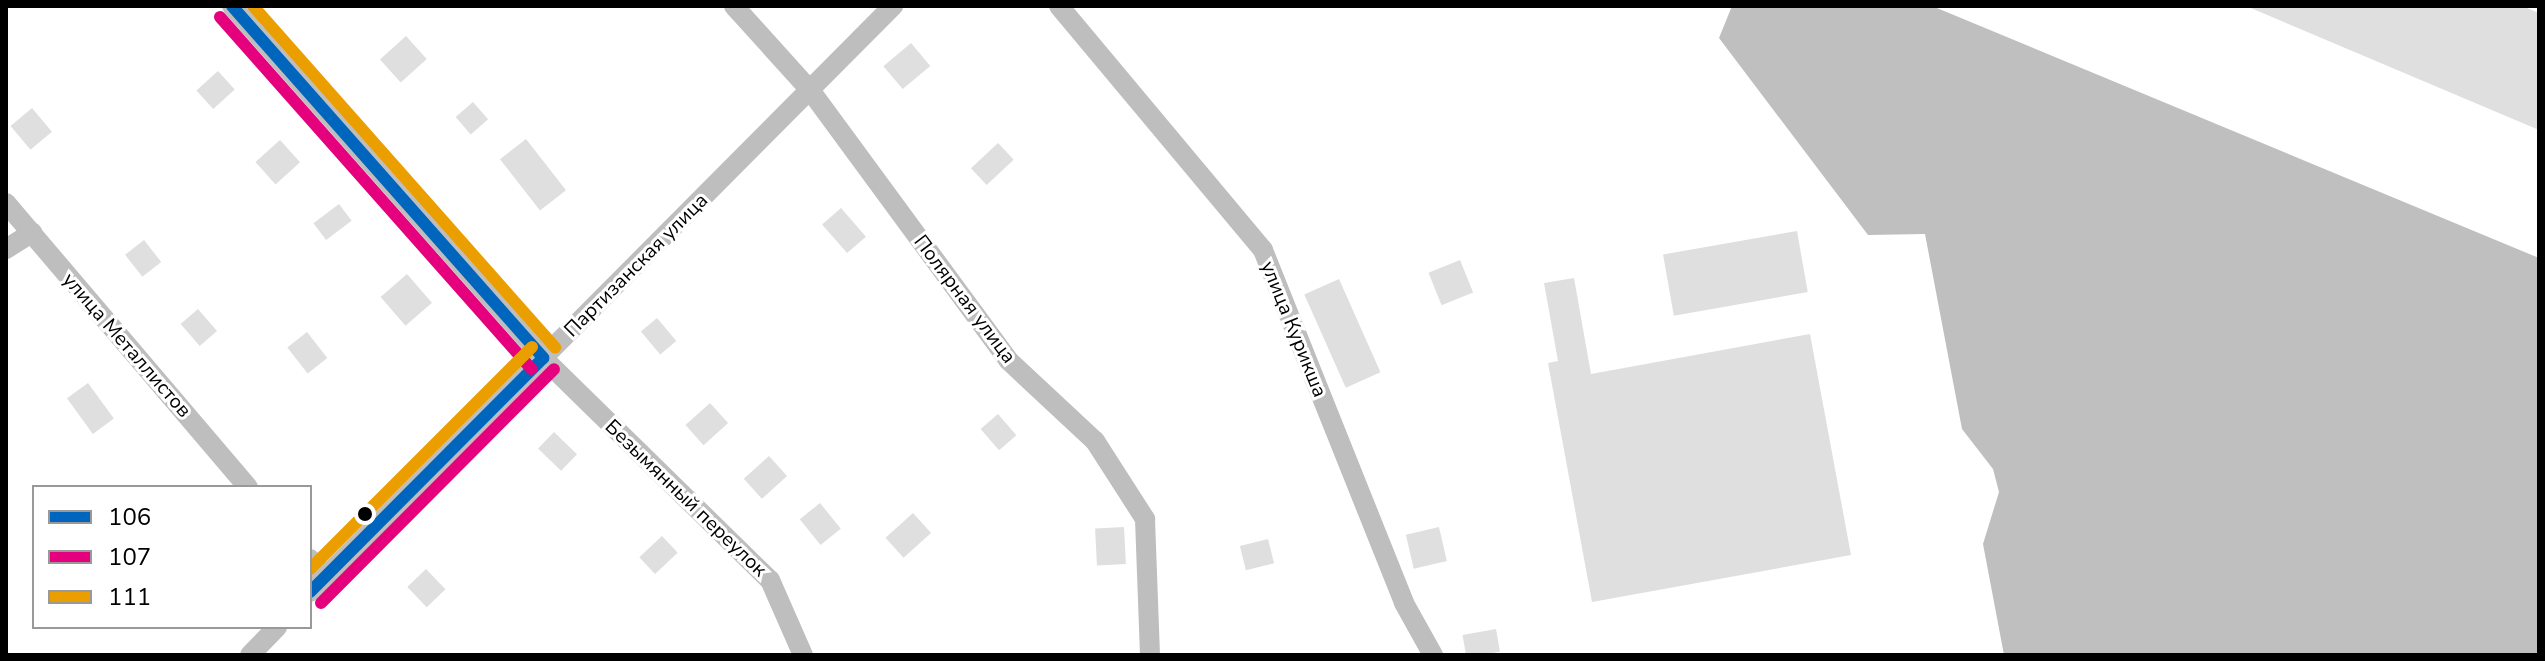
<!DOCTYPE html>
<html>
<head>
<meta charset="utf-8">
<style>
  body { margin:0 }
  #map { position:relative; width:2545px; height:661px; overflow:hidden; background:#fff; font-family:"Nunito Sans",sans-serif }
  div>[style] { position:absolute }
  .water>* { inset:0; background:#bfbfbf }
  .building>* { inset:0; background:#dfdfdf; transform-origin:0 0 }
  .minor>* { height:20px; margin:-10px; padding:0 10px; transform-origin:10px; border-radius:10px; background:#bebebe }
  .bus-1>* { height:12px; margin:-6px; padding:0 6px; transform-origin:6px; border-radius:6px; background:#0065bd }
  .bus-2>* { height:12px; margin:-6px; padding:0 6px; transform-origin:6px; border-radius:6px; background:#e5007d }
  .bus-3>* { height:12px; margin:-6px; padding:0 6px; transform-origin:6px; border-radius:6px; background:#eb9e00 }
  .dots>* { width:22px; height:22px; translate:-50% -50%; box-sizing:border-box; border:4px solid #fff; border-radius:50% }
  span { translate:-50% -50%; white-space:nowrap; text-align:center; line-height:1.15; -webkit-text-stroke:6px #fff; paint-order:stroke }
  .street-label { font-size:20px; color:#000 }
  .frame { position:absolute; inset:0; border:8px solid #000; pointer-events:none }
  .legend { position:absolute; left:32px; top:485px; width:280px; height:144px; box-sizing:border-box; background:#fff; border:2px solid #999; margin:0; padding:10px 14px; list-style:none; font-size:24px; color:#000 }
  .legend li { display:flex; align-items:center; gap:16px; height:40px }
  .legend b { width:40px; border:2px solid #999 }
</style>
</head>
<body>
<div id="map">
  <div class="water">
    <div style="clip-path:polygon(1732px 6px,1932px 6px,2539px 258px,2539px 655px,2004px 655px,1983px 544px,1999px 492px,1993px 469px,1962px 429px,1925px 234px,1868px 235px,1719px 38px)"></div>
  </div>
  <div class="building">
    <div style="clip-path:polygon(2246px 6px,2522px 6px,2539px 13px,2539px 130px)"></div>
    <div style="left:406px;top:36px;width:31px;height:35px;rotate:48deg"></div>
    <div style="left:911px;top:43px;width:30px;height:36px;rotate:50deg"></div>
    <div style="left:218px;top:71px;width:25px;height:29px;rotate:48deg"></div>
    <div style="left:473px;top:102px;width:23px;height:23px;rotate:49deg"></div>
    <div style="left:32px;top:108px;width:31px;height:28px;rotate:50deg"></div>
    <div style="left:526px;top:139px;width:65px;height:33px;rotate:52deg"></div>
    <div style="left:280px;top:140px;width:30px;height:33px;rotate:48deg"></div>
    <div style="left:998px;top:143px;width:23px;height:37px;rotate:47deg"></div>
    <div style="left:339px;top:204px;width:21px;height:32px;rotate:53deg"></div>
    <div style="left:841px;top:208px;width:38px;height:25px;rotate:49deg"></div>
    <div style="left:1797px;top:231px;width:62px;height:136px;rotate:80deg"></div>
    <div style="left:144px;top:240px;width:28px;height:24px;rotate:52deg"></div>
    <div style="left:1460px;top:260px;width:35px;height:34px;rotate:68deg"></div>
    <div style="left:407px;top:274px;width:38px;height:35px;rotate:49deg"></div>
    <div style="clip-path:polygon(1574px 278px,1591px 374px,1810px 334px,1851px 555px,1592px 602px,1548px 363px,1558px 361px,1544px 283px)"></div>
    <div style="left:1339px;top:279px;width:102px;height:38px;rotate:66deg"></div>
    <div style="left:198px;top:309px;width:29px;height:23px;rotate:49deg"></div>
    <div style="left:657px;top:318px;width:30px;height:21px;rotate:50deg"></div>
    <div style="left:307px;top:332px;width:33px;height:25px;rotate:52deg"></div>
    <div style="left:88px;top:383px;width:44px;height:26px;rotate:54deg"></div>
    <div style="left:710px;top:403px;width:27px;height:33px;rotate:48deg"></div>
    <div style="left:998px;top:414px;width:28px;height:23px;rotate:49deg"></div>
    <div style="left:554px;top:432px;width:32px;height:23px;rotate:44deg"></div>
    <div style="left:769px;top:456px;width:27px;height:34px;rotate:48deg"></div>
    <div style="left:820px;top:503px;width:33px;height:26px;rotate:51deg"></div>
    <div style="left:913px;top:513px;width:27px;height:37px;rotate:48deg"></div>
    <div style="left:1124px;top:527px;width:37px;height:29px;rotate:87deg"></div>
    <div style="left:1439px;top:527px;width:35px;height:34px;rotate:77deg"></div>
    <div style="left:662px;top:536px;width:23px;height:31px;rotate:47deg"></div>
    <div style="left:1268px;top:539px;width:25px;height:29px;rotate:76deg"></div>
    <div style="left:426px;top:569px;width:28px;height:26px;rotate:46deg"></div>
    <div style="left:1496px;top:629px;width:23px;height:34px;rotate:80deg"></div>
  </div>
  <div class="minor">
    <div style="left:232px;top:6px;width:470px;rotate:48.5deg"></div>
    <div style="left:543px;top:358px;width:318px;rotate:44.4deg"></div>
    <div style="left:770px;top:580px;width:82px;rotate:66.3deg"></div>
    <div style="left:734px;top:6px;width:113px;rotate:47.9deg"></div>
    <div style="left:810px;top:90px;width:335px;rotate:53.7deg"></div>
    <div style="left:1008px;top:360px;width:119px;rotate:43deg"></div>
    <div style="left:1095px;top:441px;width:93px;rotate:57.3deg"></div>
    <div style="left:1145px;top:519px;width:136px;rotate:87.9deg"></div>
    <div style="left:1059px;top:6px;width:318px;rotate:50.1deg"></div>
    <div style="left:1263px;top:250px;width:380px;rotate:68.2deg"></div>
    <div style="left:1404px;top:603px;width:60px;rotate:60.9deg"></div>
    <div style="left:6px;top:203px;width:373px;rotate:49.6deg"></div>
    <div style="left:6px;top:249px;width:31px;rotate:-32deg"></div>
    <div style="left:310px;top:559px;width:23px;rotate:49deg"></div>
    <div style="left:310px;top:592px;width:827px;rotate:-45.15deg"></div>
    <div style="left:250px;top:655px;width:39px;rotate:-46deg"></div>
  </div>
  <div class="bus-1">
    <div style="left:232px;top:6px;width:470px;rotate:48.5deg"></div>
    <div style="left:310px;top:592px;width:330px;rotate:-45.1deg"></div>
  </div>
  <div class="bus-2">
    <div style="left:220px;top:17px;width:470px;rotate:48.5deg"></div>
    <div style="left:321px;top:603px;width:330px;rotate:-45.1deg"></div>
  </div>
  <div class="bus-3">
    <div style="left:253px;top:6px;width:456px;rotate:48.5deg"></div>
    <div style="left:310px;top:569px;width:314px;rotate:-45deg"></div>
  </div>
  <div class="dots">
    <div style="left:365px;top:514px;background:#000"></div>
  </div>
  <div class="street-label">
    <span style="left:636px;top:265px;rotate:-45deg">Партизанская улица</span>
    <span style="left:965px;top:299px;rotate:53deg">Полярная улица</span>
    <span style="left:1294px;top:329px;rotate:68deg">улица Курикша</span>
    <span style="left:127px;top:345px;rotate:49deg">улица Металлистов</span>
    <span style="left:686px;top:498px;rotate:44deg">Безымянный переулок</span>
  </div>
  <div class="frame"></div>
  <ul class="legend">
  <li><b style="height:10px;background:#0065bd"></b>106</li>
  <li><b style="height:10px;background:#e5007d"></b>107</li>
  <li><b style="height:10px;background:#eb9e00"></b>111</li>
  </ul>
</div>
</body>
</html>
